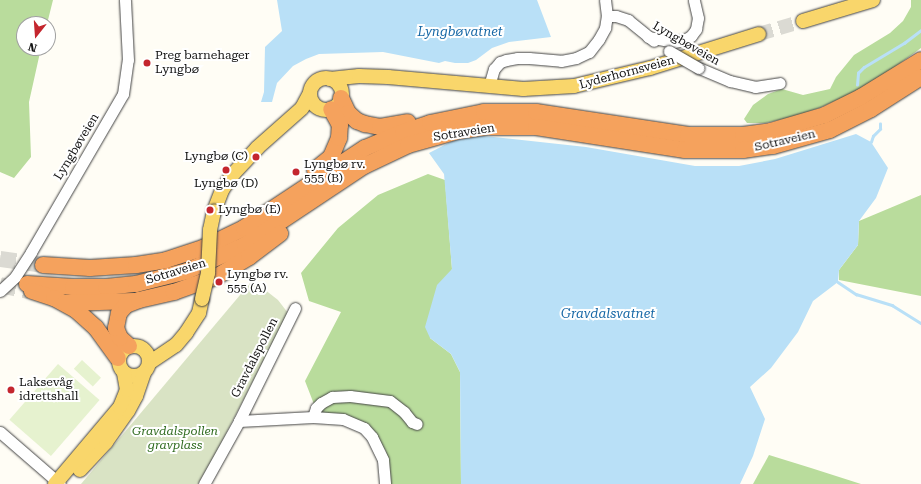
<!DOCTYPE html>
<html>
<head>
<meta charset="utf-8">
<style>
  body { margin:0 }
  #map { position:relative; width:921px; height:484px; overflow:hidden; background:#fffdf5; font-family:"Roboto Serif",serif }
  div>[style] { position:absolute }
  .forest>* { inset:0; background:#b9dc9c }
  .cemetery>* { inset:0; background:#d9e3c4 }
  .pitch>* { inset:0; background:#e6f2cf; transform-origin:0 0 }
  .water>* { inset:0; background:#b9e0f7 }
  .stream>* { height:2.5px; margin:-1.25px; padding:0 1.25px; transform-origin:1.25px; border-radius:1.25px; background:#b9e0f7 }
  .major-tunnel>* { height:14px; margin-top:-7px; transform-origin:0; background:repeating-linear-gradient(90deg,#dbdad3 0 14px,transparent 0 21px) }
  .highway-tunnel>* { height:16px; margin-top:-8px; transform-origin:0; background:repeating-linear-gradient(90deg,#dbdad3 0 16px,transparent 0 24px) }
  .roads { filter:drop-shadow(0 0 1px #444) drop-shadow(0 0 1px #444) }
  .minor>* { height:11px; margin:-5.5px; padding:0 5.5px; transform-origin:5.5px; border-radius:5.5px; background:#fff }
  .major>* { height:14px; margin:-7px; padding:0 7px; transform-origin:7px; border-radius:7px; background:#f9d66b }
  .major>.ring { margin:-7px; padding:0; box-sizing:content-box; background:none; border:14px solid #f9d66b; border-radius:50% }
  .highway>* { height:16px; margin:-8px; padding:0 8px; transform-origin:8px; border-radius:8px; background:#f5a25d }
  .bridges { filter:drop-shadow(0 0 1px #444) drop-shadow(0 0 1px #444) }
  .minor-bridge>* { height:11px; margin:-5.5px; padding:0 5.5px; transform-origin:5.5px; border-radius:5.5px; background:#fff }
  .major-bridge>* { height:14px; margin:-7px; padding:0 7px; transform-origin:7px; border-radius:7px; background:#f9d66b }
  .dots>* { width:11px; height:11px; translate:-50% -50%; box-sizing:border-box; border:2px solid #fff; border-radius:50% }
  span { translate:-50% -50%; white-space:nowrap; text-align:center; line-height:1.15; -webkit-text-stroke:4px #fff; paint-order:stroke }
  .street-label { font-size:12px; color:#111 }
  .poi-label { font-size:12px; color:#111 }
  .left { translate:0 -50%; text-align:left }
  .right { translate:-100% -50%; text-align:right }
  .park-label { font-size:12px; color:#2f6b1f; font-style:italic }
  .water-label { font-size:13px; color:#1768a6; font-style:italic }
  .north { position:absolute; left:16px; top:16px; width:40px; height:40px; box-sizing:border-box; background:#fff; border:1px solid #a0a0a0; border-radius:50%; rotate:197deg; font-size:11px; font-weight:700; line-height:16px; text-align:center; color:#111 }
  .north::after { content:''; display:block; margin:auto; width:14px; height:18px; background:#c4262e; clip-path:polygon(50% 0,100% 100%,50% 72%,0 100%) }
</style>
</head>
<body>
<div id="map">
  <div class="forest">
    <div style="clip-path:polygon(0 0,53px 0,47px 24px,24px 24px,24px 48px,41px 48px,29px 102px,31px 157px,14px 178px,0 172px)"></div>
    <div style="clip-path:polygon(911px 0,921px 0,921px 48px,892px 69px,851px 94px,819px 108px,797px 116px,765px 123px,747px 123px,744px 119px,753px 105px,768px 94px,782px 89px,803px 95px,830px 89px,836px 77px,854px 55px,890px 33px,903px 21px,911px 7px)"></div>
    <div style="clip-path:polygon(428px 174px,445px 180px,452px 269px,430px 338px,451px 354px,460px 372px,461px 484px,389px 484px,386px 451px,369px 429px,317px 412px,305px 381px,341px 312px,309px 301px,301px 273px,338px 228px,378px 195px)"></div>
    <div style="clip-path:polygon(921px 195px,921px 296px,839px 280px,839px 270px,858px 245px,859px 221px)"></div>
    <div style="clip-path:polygon(769px 455px,811px 468px,861px 484px,753px 484px)"></div>
  </div>
  <div class="cemetery">
    <div style="clip-path:polygon(251px 282px,255px 282px,278px 300px,288px 313px,216px 453px,198px 484px,81px 484px)"></div>
  </div>
  <div class="pitch">
    <div style="left:82px;top:360px;width:26px;height:12px;rotate:43deg"></div>
    <div style="left:58px;top:364px;width:55px;height:74px;rotate:41deg"></div>
  </div>
  <div class="water">
    <div style="clip-path:polygon(277px 0,537px 0,551px 37px,509px 42px,492px 48px,476px 60px,468px 63px,455px 63px,445px 61px,439px 63px,383px 52px,319px 54px,306px 59px,293px 66px,277px 83px,272px 102px,261px 102px,264px 92px,265px 47px,282px 31px)"></div>
    <div style="clip-path:polygon(466px 134px,586px 147px,695px 166px,739px 166px,775px 159px,856px 134px,871px 142px,888px 168px,876px 198px,859px 221px,858px 245px,839px 270px,838px 282px,813px 301px,798px 332px,771px 368px,750px 387px,765px 419px,753px 456px,740px 484px,461px 484px,460px 372px,451px 354px,430px 338px,425px 327px,437px 285px,452px 269px,444px 174px,429px 153px)"></div>
  </div>
  <div class="stream">
    <div style="left:857px;top:85px;width:12px;rotate:-85deg"></div>
    <div style="left:858px;top:73px;width:8px;rotate:-45deg"></div>
    <div style="left:864px;top:67px;width:47px;rotate:-31deg"></div>
    <div style="left:904px;top:43px;width:21px;rotate:-37deg"></div>
    <div style="left:871px;top:142px;width:6px;rotate:-72deg"></div>
    <div style="left:873px;top:136px;width:10px;rotate:-45deg"></div>
    <div style="left:880px;top:129px;width:5px;rotate:-90deg"></div>
    <div style="left:838px;top:282px;width:22px;rotate:34deg"></div>
    <div style="left:856px;top:294px;width:38px;rotate:17deg"></div>
    <div style="left:892px;top:305px;width:34px;rotate:32deg"></div>
  </div>
  <div class="major-tunnel">
    <div style="left:759px;top:34px;width:46px;rotate:-16.5deg"></div>
  </div>
  <div class="highway-tunnel">
    <div style="left:0;top:259px;width:43px;rotate:7.9deg"></div>
    <div style="left:0;top:285px;width:30px;rotate:12deg"></div>
  </div>
  <div class="roads">
    <div class="minor">
      <div style="left:607px;top:16px;width:9px"></div>
      <div style="left:616px;top:16px;width:13px;rotate:18deg"></div>
      <div style="left:628px;top:20px;width:33px;rotate:39deg"></div>
      <div style="left:648px;top:37px;width:26px;rotate:11deg"></div>
      <div style="left:674px;top:42px;width:10px;rotate:-11deg"></div>
      <div style="left:684px;top:40px;width:8px;rotate:-30deg"></div>
      <div style="left:691px;top:36px;width:9px;rotate:-54deg"></div>
      <div style="left:696px;top:29px;width:11px;rotate:-80deg"></div>
      <div style="left:698px;top:18px;width:18px;rotate:-103deg"></div>
      <div style="left:699px;top:68px;width:34px;rotate:23deg"></div>
      <div style="left:730px;top:81px;width:26px;rotate:13deg"></div>
      <div style="left:755px;top:87px;width:25px;rotate:-9deg"></div>
      <div style="left:489px;top:86px;width:18px;rotate:-74deg"></div>
      <div style="left:494px;top:69px;width:9px;rotate:-49deg"></div>
      <div style="left:500px;top:62px;width:6px;rotate:-18deg"></div>
      <div style="left:506px;top:60px;width:11px;rotate:-10deg"></div>
      <div style="left:517px;top:58px;width:12px"></div>
      <div style="left:529px;top:58px;width:32px;rotate:5deg"></div>
      <div style="left:561px;top:61px;width:15px;rotate:-11deg"></div>
      <div style="left:576px;top:58px;width:14px;rotate:-25deg"></div>
      <div style="left:589px;top:52px;width:16px;rotate:-52deg"></div>
      <div style="left:599px;top:39px;width:13px;rotate:-61deg"></div>
      <div style="left:605px;top:28px;width:12px;rotate:-81deg"></div>
      <div style="left:607px;top:16px;width:16px;rotate:-97deg"></div>
      <div style="left:0;top:291px;width:21px;rotate:-43deg"></div>
      <div style="left:15px;top:277px;width:30px;rotate:-57deg"></div>
      <div style="left:31px;top:252px;width:183px;rotate:-59.8deg"></div>
      <div style="left:123px;top:94px;width:34px;rotate:-82deg"></div>
      <div style="left:128px;top:60px;width:60px;rotate:-92.9deg"></div>
      <div style="left:313px;top:417px;width:9px;rotate:-72deg"></div>
      <div style="left:316px;top:408px;width:7px;rotate:-45deg"></div>
      <div style="left:321px;top:403px;width:13px;rotate:-29deg"></div>
      <div style="left:332px;top:397px;width:18px;rotate:-3deg"></div>
      <div style="left:350px;top:396px;width:40px;rotate:7.1deg"></div>
      <div style="left:390px;top:401px;width:18px;rotate:38deg"></div>
      <div style="left:404px;top:412px;width:13px;rotate:51deg"></div>
      <div style="left:412px;top:422px;width:5px;rotate:22deg"></div>
      <div style="left:239px;top:421px;width:126px;rotate:-63.6deg"></div>
      <div style="left:0;top:432px;width:79px;rotate:40.9deg"></div>
      <div style="left:204px;top:484px;width:72px;rotate:-60.9deg"></div>
      <div style="left:239px;top:421px;width:74px;rotate:-3.1deg"></div>
      <div style="left:313px;top:417px;width:30px;rotate:4deg"></div>
      <div style="left:343px;top:419px;width:23px;rotate:23deg"></div>
      <div style="left:364px;top:428px;width:12px;rotate:48deg"></div>
      <div style="left:372px;top:437px;width:25px;rotate:64deg"></div>
      <div style="left:383px;top:460px;width:24px;rotate:85deg"></div>
    </div>
    <div class="major">
      <div style="left:803px;top:21px;width:73px;rotate:-16.7deg"></div>
      <div class="ring" style="left:310px;top:78px;width:18px;height:18px"></div>
      <div style="left:330px;top:79px;width:29px;rotate:-6deg"></div>
      <div style="left:359px;top:76px;width:29px;rotate:2deg"></div>
      <div style="left:388px;top:77px;width:136px;rotate:5.1deg"></div>
      <div style="left:523px;top:89px;width:51px;rotate:-3.4deg"></div>
      <div style="left:574px;top:86px;width:78px;rotate:-13.3deg"></div>
      <div style="left:650px;top:68px;width:114px;rotate:-17.3deg"></div>
      <div style="left:214px;top:211px;width:22px;rotate:-69deg"></div>
      <div style="left:222px;top:190px;width:21px;rotate:-55deg"></div>
      <div style="left:234px;top:173px;width:34px;rotate:-47deg"></div>
      <div style="left:257px;top:148px;width:60px;rotate:-41.6deg"></div>
      <div style="left:302px;top:108px;width:17px;rotate:-62deg"></div>
      <div class="ring" style="left:119px;top:346px;width:16px;height:16px"></div>
      <div style="left:149px;top:363px;width:32px;rotate:-34deg"></div>
      <div style="left:176px;top:345px;width:16px;rotate:-50deg"></div>
      <div style="left:186px;top:333px;width:24px;rotate:-57deg"></div>
      <div style="left:199px;top:313px;width:14px;rotate:-78deg"></div>
      <div style="left:80px;top:470px;width:38px;rotate:-47deg"></div>
      <div style="left:106px;top:442px;width:38px;rotate:-55deg"></div>
      <div style="left:128px;top:411px;width:17px;rotate:-62deg"></div>
      <div style="left:136px;top:396px;width:24px;rotate:-71deg"></div>
      <div style="left:55px;top:484px;width:101px;rotate:-49.8deg"></div>
      <div style="left:120px;top:407px;width:18px;rotate:-68deg"></div>
      <div style="left:127px;top:390px;width:17px;rotate:-100deg"></div>
    </div>
    <div class="highway">
      <div style="left:341px;top:98px;width:17px;rotate:65deg"></div>
      <div style="left:348px;top:113px;width:12px;rotate:42deg"></div>
      <div style="left:357px;top:121px;width:9px;rotate:21deg"></div>
      <div style="left:365px;top:124px;width:15px;rotate:11deg"></div>
      <div style="left:380px;top:127px;width:28px;rotate:-10deg"></div>
      <div style="left:315px;top:170px;width:21px;rotate:-39deg"></div>
      <div style="left:331px;top:157px;width:21px;rotate:-67deg"></div>
      <div style="left:339px;top:138px;width:13px;rotate:-86deg"></div>
      <div style="left:340px;top:125px;width:18px;rotate:-119deg"></div>
      <div style="left:43px;top:265px;width:47px;rotate:3.7deg"></div>
      <div style="left:90px;top:268px;width:46px;rotate:-3.7deg"></div>
      <div style="left:136px;top:265px;width:30px;rotate:-9deg"></div>
      <div style="left:166px;top:260px;width:39px;rotate:-18deg"></div>
      <div style="left:203px;top:248px;width:46px;rotate:-26deg"></div>
      <div style="left:244px;top:228px;width:145px;rotate:-33.5deg"></div>
      <div style="left:365px;top:148px;width:41px;rotate:-22.8deg"></div>
      <div style="left:403px;top:132px;width:28px;rotate:-18deg"></div>
      <div style="left:430px;top:123px;width:55px;rotate:-11.5deg"></div>
      <div style="left:484px;top:112px;width:52px"></div>
      <div style="left:536px;top:112px;width:154px;rotate:8.6deg"></div>
      <div style="left:688px;top:135px;width:55px"></div>
      <div style="left:743px;top:135px;width:28px;rotate:-8deg"></div>
      <div style="left:771px;top:131px;width:56px;rotate:-16.5deg"></div>
      <div style="left:825px;top:115px;width:40px;rotate:-26.6deg"></div>
      <div style="left:861px;top:97px;width:70px;rotate:-31.7deg"></div>
      <div style="left:27px;top:284px;width:46px;rotate:3.7deg"></div>
      <div style="left:73px;top:287px;width:33px"></div>
      <div style="left:106px;top:287px;width:30px;rotate:-6deg"></div>
      <div style="left:136px;top:284px;width:53px;rotate:-14.3deg"></div>
      <div style="left:187px;top:271px;width:64px;rotate:-24.1deg"></div>
      <div style="left:245px;top:245px;width:143px;rotate:-33.6deg"></div>
      <div style="left:364px;top:166px;width:49px;rotate:-25.5deg"></div>
      <div style="left:408px;top:145px;width:52px;rotate:-15.6deg"></div>
      <div style="left:458px;top:131px;width:28px;rotate:-8deg"></div>
      <div style="left:486px;top:127px;width:50px"></div>
      <div style="left:536px;top:127px;width:151px;rotate:8.8deg"></div>
      <div style="left:685px;top:150px;width:58px"></div>
      <div style="left:743px;top:150px;width:30px;rotate:-8deg"></div>
      <div style="left:773px;top:146px;width:59px;rotate:-15.7deg"></div>
      <div style="left:830px;top:130px;width:46px;rotate:-27.1deg"></div>
      <div style="left:871px;top:109px;width:59px;rotate:-32.6deg"></div>
      <div style="left:32px;top:291px;width:23px;rotate:18deg"></div>
      <div style="left:54px;top:298px;width:25px;rotate:29deg"></div>
      <div style="left:76px;top:310px;width:27px;rotate:42deg"></div>
      <div style="left:96px;top:328px;width:37px;rotate:54deg"></div>
      <div style="left:65px;top:303px;width:69px;rotate:-1.7deg"></div>
      <div style="left:129px;top:346px;width:12px;rotate:-138deg"></div>
      <div style="left:120px;top:338px;width:11px;rotate:-112deg"></div>
      <div style="left:116px;top:328px;width:15px;rotate:-79deg"></div>
      <div style="left:119px;top:313px;width:11px;rotate:-49deg"></div>
      <div style="left:126px;top:305px;width:14px;rotate:-21deg"></div>
      <div style="left:139px;top:300px;width:36px;rotate:-13deg"></div>
      <div style="left:174px;top:292px;width:45px;rotate:-19.7deg"></div>
      <div style="left:216px;top:277px;width:39px;rotate:-31deg"></div>
      <div style="left:249px;top:257px;width:39px;rotate:-37deg"></div>
    </div>
  </div>
  <div class="bridges">
    <div class="minor-bridge">
      <div style="left:669px;top:51px;width:34px;rotate:30deg"></div>
    </div>
    <div class="major-bridge">
      <div style="left:202px;top:299px;width:27px;rotate:-77deg"></div>
      <div style="left:208px;top:273px;width:43px;rotate:-87.3deg"></div>
      <div style="left:210px;top:230px;width:19px;rotate:-78deg"></div>
    </div>
  </div>
  <div class="dots">
    <div style="left:147px;top:63px;background:#c4262e"></div>
    <div style="left:256px;top:157px;background:#c4262e"></div>
    <div style="left:226px;top:170px;background:#c4262e"></div>
    <div style="left:296px;top:172px;background:#c4262e"></div>
    <div style="left:210px;top:210px;background:#c4262e"></div>
    <div style="left:219px;top:282px;background:#c4262e"></div>
    <div style="left:11px;top:390px;background:#c4262e"></div>
  </div>
  <div class="street-label">
    <span style="left:686px;top:44px;rotate:30deg">Lyngbøveien</span>
    <span style="left:627px;top:73px;rotate:-15deg">Lyderhornsveien</span>
    <span style="left:464px;top:133px;rotate:-9deg">Sotraveien</span>
    <span style="left:785px;top:141px;rotate:-13deg">Sotraveien</span>
    <span style="left:77px;top:147px;rotate:-59deg">Lyngbøveien</span>
    <span style="left:176px;top:272px;rotate:-17deg">Sotraveien</span>
    <span style="left:255px;top:358px;rotate:-63deg">Gravdalspollen</span>
  </div>
  <div class="poi-label">
    <span class="left" style="left:155px;top:63px">Preg barnehager<br>Lyngbø</span>
    <span class="right" style="left:248px;top:157px">Lyngbø (C)</span>
    <span class="left" style="left:304px;top:172px">Lyngbø rv.<br>555 (B)</span>
    <span style="left:226px;top:184px">Lyngbø (D)</span>
    <span class="left" style="left:218px;top:210px">Lyngbø (E)</span>
    <span class="left" style="left:227px;top:282px">Lyngbø rv.<br>555 (A)</span>
    <span class="left" style="left:19px;top:390px">Laksevåg<br>idrettshall</span>
  </div>
  <div class="park-label">
    <span style="left:175px;top:439px">Gravdalspollen<br>gravplass</span>
  </div>
  <div class="water-label">
    <span style="left:460px;top:32px">Lyngbøvatnet</span>
    <span style="left:608px;top:314px">Gravdalsvatnet</span>
  </div>
  <div class="north">N</div>
</div>
</body>
</html>
